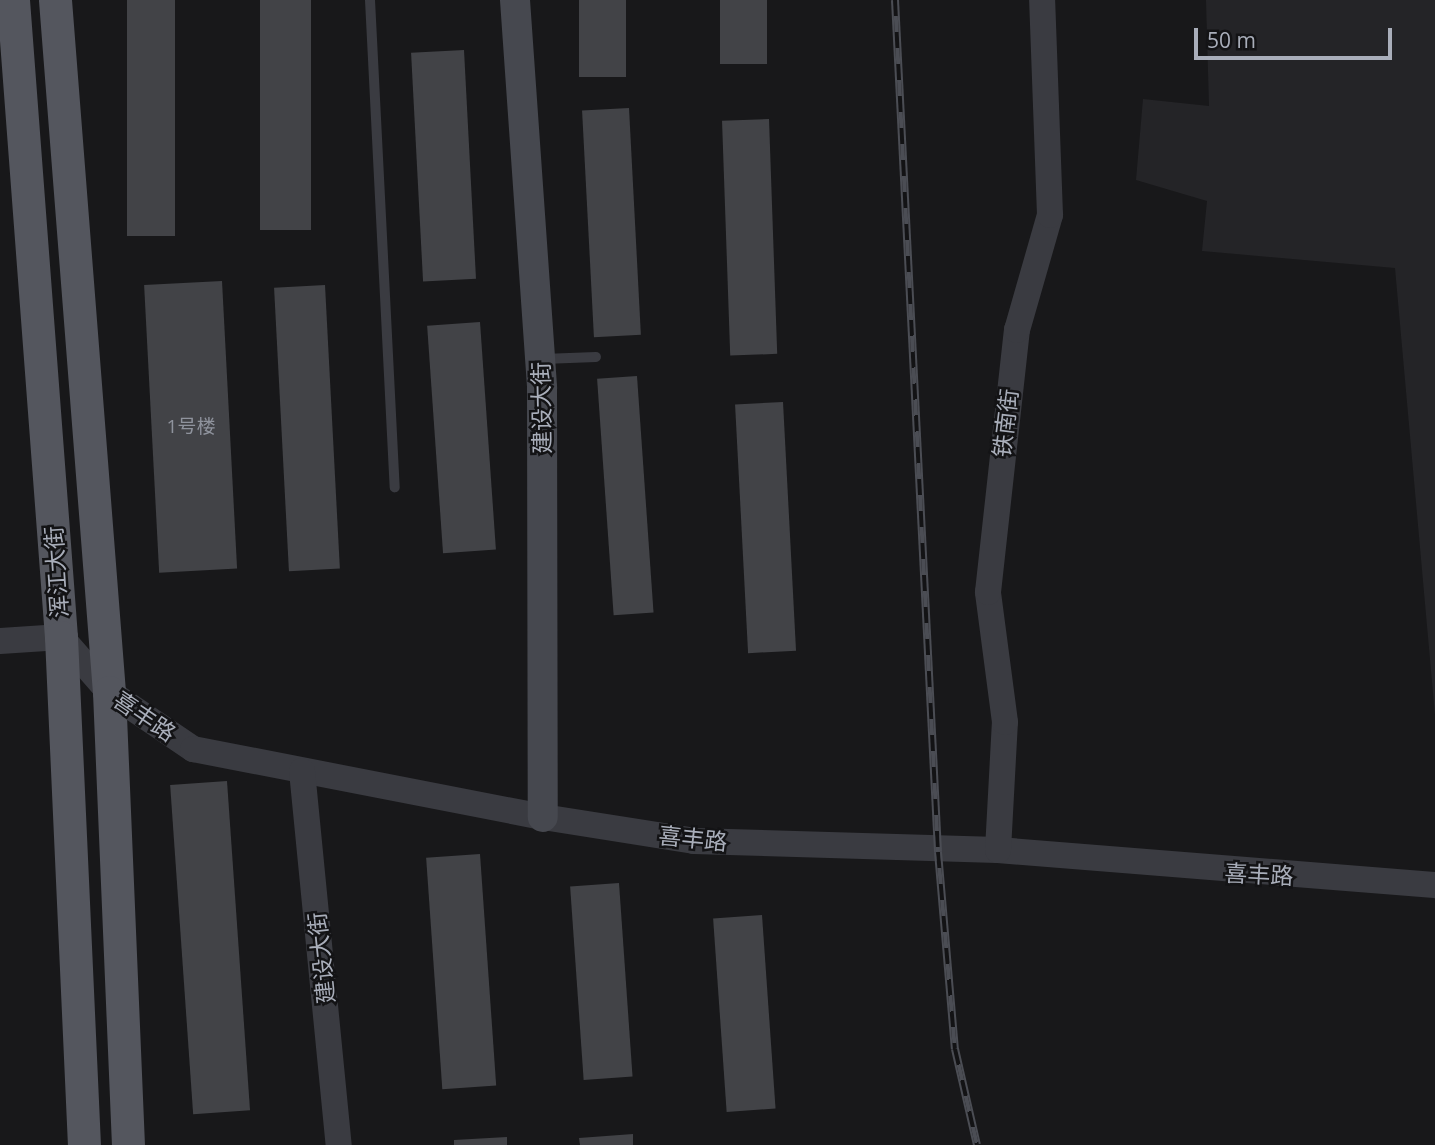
<!DOCTYPE html>
<html>
<head>
<meta charset="utf-8">
<style>
  body { margin:0 }
  #map { position:relative; width:1435px; height:1145px; overflow:hidden; background:#18181a; font-family:"Open Sans","Noto Sans SC",sans-serif }
  div>[style] { position:absolute }
  .built>* { inset:0; background:#242427 }
  .building>* { inset:0; background:#424347; transform-origin:0 0 }
  .service>* { height:10px; margin:-5px; padding:0 5px; transform-origin:5px; border-radius:5px; background:#3a3b41 }
  .tertiary>* { height:26px; margin:-13px; padding:0 13px; transform-origin:13px; border-radius:13px; background:#3a3b41 }
  .secondary>* { height:30px; margin:-15px; padding:0 15px; transform-origin:15px; border-radius:15px; background:#46484f }
  .primary>* { height:33px; margin:-16.5px; padding:0 16.5px; transform-origin:16.5px; border-radius:16.5px; background:#54565e }
  .rail>* { height:8px; margin-top:-4px; transform-origin:0; background:repeating-linear-gradient(90deg,#131315 0 16px,#4b4d54 0 32px); box-sizing:border-box; border-block:2px solid #4b4d54 }
  span { translate:-50% -50%; white-space:nowrap; text-align:center; line-height:1.15; -webkit-text-stroke:5px #131315; paint-order:stroke }
  .number-label { font-size:19px; color:#8f939d }
  .number-label span { -webkit-text-stroke-width:0 }
  .street-label { font-size:23px; color:#a9aeba }
  .scale { position:absolute; left:1194px; top:28px; width:198px; height:32px; box-sizing:border-box; border:4px solid #a9aeba; border-top:0; padding-left:9px; font-size:21px; line-height:24px; white-space:nowrap; color:#a9aeba; -webkit-text-stroke:5px #131315; paint-order:stroke }
</style>
</head>
<body>
<div id="map">
  <div class="built">
    <div style="clip-path:polygon(1206px 0,1435px 0,1435px 715px,1395px 268px,1202px 251px,1207px 201px,1136px 180px,1143px 99px,1209px 106px)"></div>
  </div>
  <div class="building">
    <div style="left:127px;top:0;width:48px;height:236px"></div>
    <div style="left:260px;top:0;width:51px;height:230px"></div>
    <div style="left:579px;top:0;width:47px;height:77px"></div>
    <div style="left:720px;top:0;width:47px;height:64px"></div>
    <div style="left:464px;top:50px;width:229px;height:53px;rotate:87deg"></div>
    <div style="left:629px;top:108px;width:227px;height:47px;rotate:87deg"></div>
    <div style="left:769px;top:119px;width:235px;height:47px;rotate:88deg"></div>
    <div style="left:222px;top:281px;width:288px;height:78px;rotate:87deg"></div>
    <div style="left:325px;top:285px;width:284px;height:51px;rotate:87deg"></div>
    <div style="left:480px;top:322px;width:228px;height:53px;rotate:86deg"></div>
    <div style="left:637px;top:376px;width:237px;height:40px;rotate:86deg"></div>
    <div style="left:783px;top:402px;width:249px;height:48px;rotate:87deg"></div>
    <div style="left:227px;top:781px;width:330px;height:57px;rotate:86deg"></div>
    <div style="left:480px;top:854px;width:232px;height:54px;rotate:86deg"></div>
    <div style="left:619px;top:883px;width:194px;height:49px;rotate:86deg"></div>
    <div style="left:762px;top:915px;width:194px;height:49px;rotate:86deg"></div>
    <div style="clip-path:polygon(633px 1134px,633px 1145px,580px 1145px,579px 1138px)"></div>
    <div style="clip-path:polygon(507px 1137px,507px 1145px,454px 1145px,454px 1140px)"></div>
  </div>
  <div class="service">
    <div style="left:370px;top:0;width:488px;rotate:87.1deg"></div>
    <div style="left:543px;top:359px;width:53px;rotate:-2.2deg"></div>
  </div>
  <div class="tertiary">
    <div style="left:0;top:641px;width:61px;rotate:-3.8deg"></div>
    <div style="left:61px;top:637px;width:73px;rotate:48.9deg"></div>
    <div style="left:109px;top:692px;width:102px;rotate:34.2deg"></div>
    <div style="left:193px;top:749px;width:357px;rotate:11deg"></div>
    <div style="left:543px;top:817px;width:153px;rotate:9deg"></div>
    <div style="left:694px;top:841px;width:304px;rotate:1.7deg"></div>
    <div style="left:998px;top:850px;width:438px;rotate:4.6deg"></div>
    <div style="left:302px;top:771px;width:376px;rotate:84.4deg"></div>
    <div style="left:998px;top:850px;width:128px;rotate:-86.9deg"></div>
    <div style="left:1005px;top:722px;width:131px;rotate:-97.5deg"></div>
    <div style="left:988px;top:592px;width:264px;rotate:-83.7deg"></div>
    <div style="left:1017px;top:330px;width:120px;rotate:-74deg"></div>
    <div style="left:1050px;top:215px;width:215px;rotate:-92.1deg"></div>
  </div>
  <div class="secondary">
    <div style="left:515px;top:0;width:389px;rotate:86deg"></div>
    <div style="left:542px;top:388px;width:429px;rotate:89.9deg"></div>
  </div>
  <div class="primary">
    <div style="left:13px;top:0;width:639px;rotate:85.69deg"></div>
    <div style="left:61px;top:637px;width:509px;rotate:87.41deg"></div>
    <div style="left:55px;top:0;width:694px;rotate:85.54deg"></div>
    <div style="left:109px;top:692px;width:453px;rotate:87.6deg"></div>
  </div>
  <div class="rail">
    <div style="left:895px;top:0;width:853px;rotate:87.11deg"></div>
    <div style="left:938px;top:852px;width:198px;rotate:85.1deg"></div>
    <div style="left:955px;top:1049px;width:98px;rotate:77.1deg"></div>
  </div>
  <div class="number-label">
    <span style="left:191px;top:427px">1号楼</span>
  </div>
  <div class="street-label">
    <span style="left:541px;top:408px;rotate:-91deg">建设大街</span>
    <span style="left:1005px;top:423px;rotate:-83deg">铁南街</span>
    <span style="left:56px;top:572px;rotate:-94deg">浑江大街</span>
    <span style="left:145px;top:716px;rotate:34deg">喜丰路</span>
    <span style="left:693px;top:838px;rotate:6deg">喜丰路</span>
    <span style="left:1259px;top:874px;rotate:3deg">喜丰路</span>
    <span style="left:321px;top:958px;rotate:-96deg">建设大街</span>
  </div>
  <div class="scale">50 m</div>
</div>
</body>
</html>
